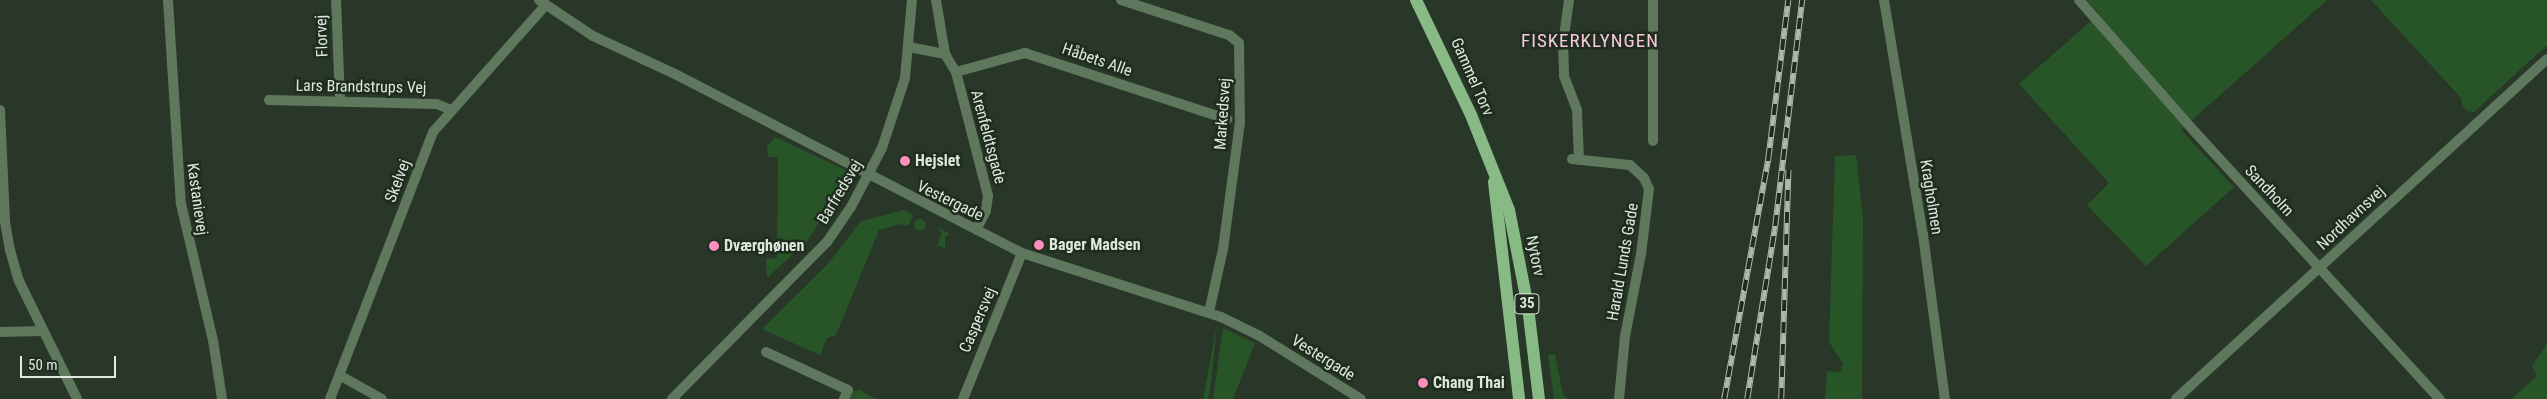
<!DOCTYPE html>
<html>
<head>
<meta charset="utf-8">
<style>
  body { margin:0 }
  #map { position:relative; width:2547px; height:399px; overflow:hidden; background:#283727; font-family:"Roboto Condensed",sans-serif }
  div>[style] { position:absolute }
  .green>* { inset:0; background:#275527 }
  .round { border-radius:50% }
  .minor>* { height:10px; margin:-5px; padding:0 5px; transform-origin:5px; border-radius:5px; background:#5e775d }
  .tertiary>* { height:10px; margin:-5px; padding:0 5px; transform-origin:5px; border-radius:5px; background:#5e775d }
  .primary>* { height:12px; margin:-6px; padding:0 6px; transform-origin:6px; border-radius:6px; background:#87ba85 }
  .rail>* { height:5.5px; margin-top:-2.75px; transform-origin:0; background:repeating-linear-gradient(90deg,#1e2d1e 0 11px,#aeb9ad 0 22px); box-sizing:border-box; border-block:1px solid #aeb9ad }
  .dots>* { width:14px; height:14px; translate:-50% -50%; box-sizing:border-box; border:2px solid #1e2d1e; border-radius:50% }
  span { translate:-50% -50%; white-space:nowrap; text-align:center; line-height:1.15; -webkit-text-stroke:5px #1e2d1e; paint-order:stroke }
  .shield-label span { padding:1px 4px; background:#1e2d1e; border:1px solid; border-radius:4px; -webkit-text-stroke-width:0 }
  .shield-label { font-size:15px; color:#dfe8de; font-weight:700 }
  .street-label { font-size:16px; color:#dfe8de }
  .poi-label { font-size:16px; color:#dfe8de; font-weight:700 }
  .left { translate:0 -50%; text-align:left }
  .quarter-label { font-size:19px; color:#f8c7d9; letter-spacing:1px }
  .scale { position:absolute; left:20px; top:356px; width:96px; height:22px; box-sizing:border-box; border:2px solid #dfe8de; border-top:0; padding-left:6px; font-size:15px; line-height:18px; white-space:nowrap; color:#dfe8de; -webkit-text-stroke:4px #1e2d1e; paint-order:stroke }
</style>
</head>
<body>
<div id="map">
  <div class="green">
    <div style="clip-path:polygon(2086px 0,2327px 0,2181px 130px,2234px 187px,2146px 266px,2087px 205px,2109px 183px,2019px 84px,2099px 14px)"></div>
    <div style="clip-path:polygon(2371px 0,2547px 0,2547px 45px,2474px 112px,2468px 111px,2462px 106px,2462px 99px)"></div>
    <div style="clip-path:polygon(775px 137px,852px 173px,807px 241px,767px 278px,766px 259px,777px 258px,778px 157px,768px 157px,767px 147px)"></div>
    <div style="clip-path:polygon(1856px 155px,1863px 219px,1862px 399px,1825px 399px,1827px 371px,1840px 372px,1843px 364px,1829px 342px,1835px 156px)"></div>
    <div style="clip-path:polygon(904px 210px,913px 215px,908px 226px,900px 224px,879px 230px,836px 335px,827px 338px,820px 355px,762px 329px,827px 265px,861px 221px)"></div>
    <div class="round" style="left:914px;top:219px;width:12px;height:12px"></div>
    <div style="clip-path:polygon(937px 227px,950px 234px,945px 236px,945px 248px,937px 245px,942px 233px)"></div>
    <div style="clip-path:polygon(1217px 325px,1210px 389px,1208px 399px,1203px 399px)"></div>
    <div style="clip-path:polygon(1223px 328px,1255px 343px,1233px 399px,1213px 399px)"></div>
    <div style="clip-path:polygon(2547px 344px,2547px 399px,2511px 399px,2537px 376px,2532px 366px)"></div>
    <div style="clip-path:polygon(1555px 354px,1563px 395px,1568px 399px,1554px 399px,1548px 355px)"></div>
    <div style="clip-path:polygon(860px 390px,876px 399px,850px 399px,852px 392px)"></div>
  </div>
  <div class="minor">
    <div style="left:168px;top:0;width:204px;rotate:86.4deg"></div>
    <div style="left:181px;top:204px;width:140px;rotate:76.8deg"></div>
    <div style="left:213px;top:340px;width:60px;rotate:81.3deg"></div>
    <div style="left:336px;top:0;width:101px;rotate:87.7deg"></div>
    <div style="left:539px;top:0;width:65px;rotate:33.7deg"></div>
    <div style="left:593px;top:36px;width:93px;rotate:24.9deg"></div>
    <div style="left:677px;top:75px;width:388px;rotate:27.3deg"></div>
    <div style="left:1022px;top:253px;width:209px;rotate:17.8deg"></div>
    <div style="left:1221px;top:317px;width:41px;rotate:25.9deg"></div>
    <div style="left:1258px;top:335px;width:121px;rotate:31.9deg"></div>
    <div style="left:936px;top:0;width:55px;rotate:80.5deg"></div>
    <div style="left:945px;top:54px;width:21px;rotate:59deg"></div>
    <div style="left:956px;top:72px;width:128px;rotate:75.5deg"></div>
    <div style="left:988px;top:196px;width:15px;rotate:98deg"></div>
    <div style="left:986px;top:211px;width:21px;rotate:118deg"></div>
    <div style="left:1121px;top:0;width:114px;rotate:18deg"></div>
    <div style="left:1229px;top:35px;width:13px;rotate:39deg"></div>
    <div style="left:1239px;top:43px;width:79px;rotate:89.3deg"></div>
    <div style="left:1240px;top:122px;width:128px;rotate:97.6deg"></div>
    <div style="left:1223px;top:249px;width:65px;rotate:102.5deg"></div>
    <div style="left:1569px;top:0;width:43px;rotate:97.9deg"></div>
    <div style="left:1563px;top:43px;width:33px;rotate:88deg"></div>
    <div style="left:1564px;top:76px;width:36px;rotate:69deg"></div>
    <div style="left:1577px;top:110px;width:50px;rotate:87.7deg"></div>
    <div style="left:2079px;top:0;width:174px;rotate:48.7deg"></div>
    <div style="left:2194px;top:131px;width:364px;rotate:47.5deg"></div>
    <div style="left:909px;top:47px;width:37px;rotate:11deg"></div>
    <div style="left:956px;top:72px;width:72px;rotate:-15.4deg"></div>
    <div style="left:1025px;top:53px;width:213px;rotate:18.1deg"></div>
    <div style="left:269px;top:100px;width:168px;rotate:1.4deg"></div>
    <div style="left:437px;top:104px;width:15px;rotate:23deg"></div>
    <div style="left:0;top:110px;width:112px;rotate:87.4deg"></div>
    <div style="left:5px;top:222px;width:28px;rotate:80deg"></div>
    <div style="left:10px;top:250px;width:32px;rotate:74deg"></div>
    <div style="left:19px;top:281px;width:131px;rotate:63.8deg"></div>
    <div style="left:1653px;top:141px;width:141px;rotate:-90deg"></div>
    <div style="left:1572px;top:159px;width:58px;rotate:5.9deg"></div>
    <div style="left:1630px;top:165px;width:19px;rotate:43deg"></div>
    <div style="left:1644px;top:178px;width:12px;rotate:66deg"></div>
    <div style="left:1649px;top:189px;width:65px;rotate:97deg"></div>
    <div style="left:1641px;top:254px;width:84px;rotate:101deg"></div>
    <div style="left:1625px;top:336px;width:63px;rotate:95.4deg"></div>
    <div style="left:0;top:332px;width:43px;rotate:-1.3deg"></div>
    <div style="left:766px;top:352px;width:90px;rotate:24.9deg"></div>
    <div style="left:848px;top:390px;width:10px;rotate:114deg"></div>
    <div style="left:341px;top:376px;width:47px;rotate:29.3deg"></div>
    <div style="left:330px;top:399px;width:286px;rotate:-68.9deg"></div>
    <div style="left:433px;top:132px;width:169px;rotate:-48.4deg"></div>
    <div style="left:963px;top:399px;width:157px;rotate:-68deg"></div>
    <div style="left:2176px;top:399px;width:503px;rotate:-42.5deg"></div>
  </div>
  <div class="tertiary">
    <div style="left:1884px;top:0;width:238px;rotate:80.6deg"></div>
    <div style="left:1923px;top:235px;width:165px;rotate:82.4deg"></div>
    <div style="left:672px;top:399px;width:221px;rotate:-45.4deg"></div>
    <div style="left:827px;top:242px;width:42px;rotate:-55.6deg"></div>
    <div style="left:851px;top:207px;width:67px;rotate:-62.3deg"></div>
    <div style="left:882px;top:148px;width:74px;rotate:-71.8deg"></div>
    <div style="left:905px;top:78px;width:78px;rotate:-84.9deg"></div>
  </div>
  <div class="primary">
    <div style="left:1416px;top:0;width:127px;rotate:64.4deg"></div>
    <div style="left:1471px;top:115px;width:102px;rotate:68.2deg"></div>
    <div style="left:1509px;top:210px;width:99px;rotate:78.9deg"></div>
    <div style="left:1528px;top:307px;width:93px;rotate:83.2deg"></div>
    <div style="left:1494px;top:182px;width:218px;rotate:83.4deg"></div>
  </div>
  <div class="rail">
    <div style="left:1724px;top:399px;width:244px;rotate:-79.6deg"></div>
    <div style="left:1768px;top:159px;width:160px;rotate:-82.8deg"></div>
    <div style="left:1747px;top:399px;width:175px;rotate:-80.8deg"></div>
    <div style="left:1775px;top:226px;width:228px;rotate:-83.2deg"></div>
    <div style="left:1781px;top:399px;width:229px;rotate:-88.2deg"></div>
  </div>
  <div class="dots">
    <div style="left:905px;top:161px;background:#fd8ebe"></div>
    <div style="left:1039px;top:245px;background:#fd8ebe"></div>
    <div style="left:714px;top:246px;background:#fd8ebe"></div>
    <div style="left:1423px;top:383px;background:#fd8ebe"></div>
  </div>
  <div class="shield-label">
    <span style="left:1527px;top:304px">35</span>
  </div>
  <div class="street-label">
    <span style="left:322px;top:36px;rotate:-92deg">Florvej</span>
    <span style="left:1097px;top:60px;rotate:19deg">Håbets Alle</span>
    <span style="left:1472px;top:77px;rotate:66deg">Gammel Torv</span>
    <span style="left:361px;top:87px;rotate:1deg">Lars Brandstrups Vej</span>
    <span style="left:1223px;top:114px;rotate:-86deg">Markedsvej</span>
    <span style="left:988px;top:137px;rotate:75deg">Arenfeldtsgade</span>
    <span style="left:398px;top:181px;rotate:-69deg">Skelvej</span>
    <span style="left:2269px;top:191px;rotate:47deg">Sandholm</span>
    <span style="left:840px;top:192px;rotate:-59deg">Barfredsvej</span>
    <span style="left:1931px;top:197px;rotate:81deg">Kragholmen</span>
    <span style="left:197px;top:199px;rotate:82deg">Kastanievej</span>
    <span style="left:950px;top:201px;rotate:26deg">Vestergade</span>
    <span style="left:2351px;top:218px;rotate:-43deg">Nordhavnsvej</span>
    <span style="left:1535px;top:256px;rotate:79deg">Nytorv</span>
    <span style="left:1623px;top:262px;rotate:-80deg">Harald Lunds Gade</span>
    <span style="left:978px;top:320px;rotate:-67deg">Caspersvej</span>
    <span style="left:1323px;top:358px;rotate:32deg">Vestergade</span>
  </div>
  <div class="poi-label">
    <span class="left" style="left:915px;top:161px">Hejslet</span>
    <span class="left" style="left:1049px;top:245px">Bager Madsen</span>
    <span class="left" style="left:724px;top:246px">Dværghønen</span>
    <span class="left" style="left:1433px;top:383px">Chang Thai</span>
  </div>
  <div class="quarter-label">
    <span style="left:1590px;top:41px">FISKERKLYNGEN</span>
  </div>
  <div class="scale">50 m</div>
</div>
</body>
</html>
